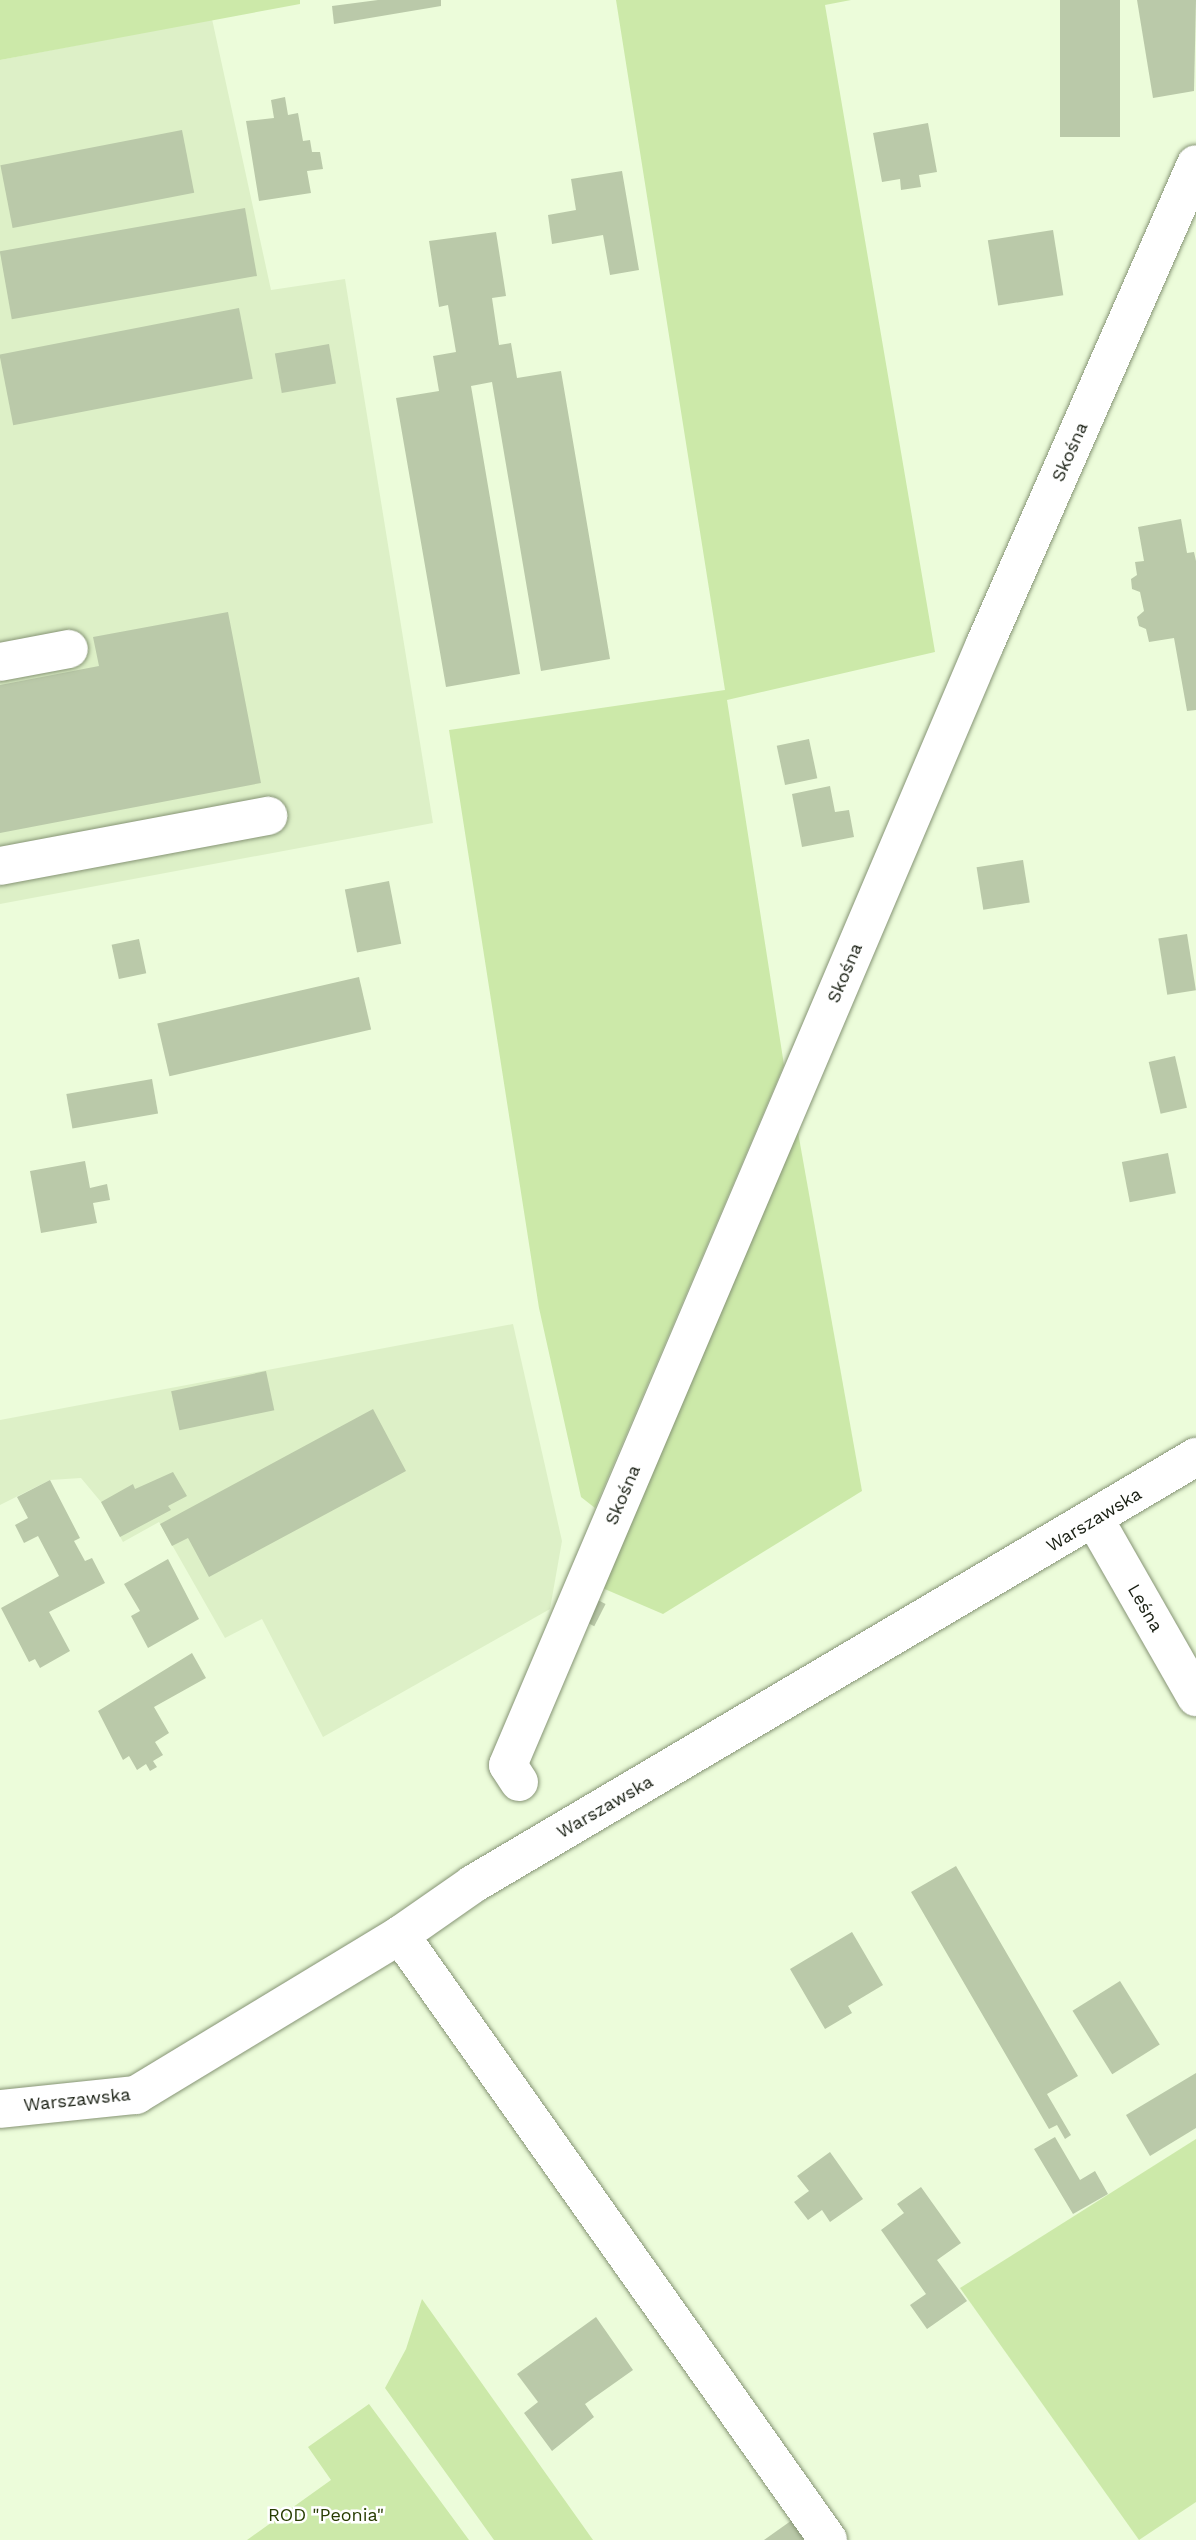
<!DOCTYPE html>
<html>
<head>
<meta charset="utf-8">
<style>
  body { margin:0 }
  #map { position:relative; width:1196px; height:2540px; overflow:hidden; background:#ecfcda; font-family:"Work Sans",sans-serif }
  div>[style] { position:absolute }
  .built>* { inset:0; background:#ddf0c7 }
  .green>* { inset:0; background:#cce9a9 }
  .building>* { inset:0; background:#bac9a9; transform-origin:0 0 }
  .roads { filter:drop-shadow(0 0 2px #869475) drop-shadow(0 0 2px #869475) }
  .minor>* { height:38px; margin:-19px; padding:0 19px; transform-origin:19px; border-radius:19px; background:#fff }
  .major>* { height:38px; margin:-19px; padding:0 19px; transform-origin:19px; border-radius:19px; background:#fff }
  span { translate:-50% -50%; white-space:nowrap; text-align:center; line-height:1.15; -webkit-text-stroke:5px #fff; paint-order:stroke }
  .street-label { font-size:18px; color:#171d11 }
  .park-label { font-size:18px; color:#283d02 }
</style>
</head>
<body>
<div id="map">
  <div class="built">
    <div style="clip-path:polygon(212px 19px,271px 290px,345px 279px,433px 823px,0 904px,0 60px)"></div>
    <div style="clip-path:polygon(513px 1324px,562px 1541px,550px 1609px,323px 1737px,262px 1619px,225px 1638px,159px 1522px,123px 1542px,101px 1502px,81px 1478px,50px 1480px,0 1505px,0 1420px)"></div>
  </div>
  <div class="green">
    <div style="clip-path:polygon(0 0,300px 0,300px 4px,0 60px)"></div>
    <div style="clip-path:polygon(616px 0,851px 0,825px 5px,935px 652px,727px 700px,784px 1065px,595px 1508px,581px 1497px,539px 1308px,449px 730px,725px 690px)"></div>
    <div style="clip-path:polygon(796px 1121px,862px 1491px,663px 1614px,600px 1587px)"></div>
    <div style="clip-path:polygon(1196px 2139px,1196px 2502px,1139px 2540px,960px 2288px)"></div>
    <div style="clip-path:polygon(422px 2299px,593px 2540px,494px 2540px,385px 2388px,406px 2349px)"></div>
    <div style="clip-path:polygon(369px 2404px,469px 2540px,247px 2540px,331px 2480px,308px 2447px)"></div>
  </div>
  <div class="building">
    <div style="clip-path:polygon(378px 0,441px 0,441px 6px,334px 24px,332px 6px)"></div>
    <div style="left:1060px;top:0;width:60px;height:137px"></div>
    <div style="clip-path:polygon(1137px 0,1196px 0,1194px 91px,1153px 98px)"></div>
    <div style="clip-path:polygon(285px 97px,288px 115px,298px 113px,303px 141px,310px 140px,312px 152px,320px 152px,323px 169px,307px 171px,311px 193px,259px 201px,246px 121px,274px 118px,271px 100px)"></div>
    <div style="clip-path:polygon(928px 123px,937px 172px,919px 175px,921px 187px,901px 190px,900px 179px,882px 182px,873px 133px)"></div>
    <div style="left:182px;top:130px;width:64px;height:185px;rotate:79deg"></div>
    <div style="clip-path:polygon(622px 171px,639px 270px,610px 275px,603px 235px,552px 244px,548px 215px,576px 210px,571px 179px)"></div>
    <div style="left:245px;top:208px;width:69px;height:249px;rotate:80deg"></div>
    <div style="left:1053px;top:230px;width:66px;height:66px;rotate:81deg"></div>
    <div style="clip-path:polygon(496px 232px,506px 296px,492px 298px,499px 345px,511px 343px,517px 378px,561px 371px,610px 659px,541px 671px,492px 382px,471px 386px,520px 674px,446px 687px,396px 398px,439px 391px,433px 356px,456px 352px,448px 305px,439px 307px,429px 241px)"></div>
    <div style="left:239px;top:308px;width:72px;height:244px;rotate:79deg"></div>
    <div style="left:329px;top:344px;width:40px;height:55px;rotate:80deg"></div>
    <div style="clip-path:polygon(1181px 519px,1187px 553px,1194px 552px,1196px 561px,1196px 710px,1187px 711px,1174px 638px,1149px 642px,1146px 629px,1139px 626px,1137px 617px,1144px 611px,1140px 592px,1132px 589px,1131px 579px,1137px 575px,1135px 562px,1144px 561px,1138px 527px)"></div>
    <div style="clip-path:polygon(228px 612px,261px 783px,0 833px,0 685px,99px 666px,93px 637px)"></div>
    <div style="left:809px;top:739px;width:40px;height:33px;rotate:78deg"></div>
    <div style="clip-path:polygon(830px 786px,835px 812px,849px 810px,854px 837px,802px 847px,792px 794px)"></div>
    <div style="left:1023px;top:860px;width:43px;height:47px;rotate:81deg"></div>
    <div style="left:389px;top:881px;width:64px;height:45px;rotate:79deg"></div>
    <div style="left:1187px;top:934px;width:57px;height:29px;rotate:81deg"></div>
    <div style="left:139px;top:939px;width:35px;height:28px;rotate:78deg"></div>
    <div style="left:359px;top:977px;width:54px;height:207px;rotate:77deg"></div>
    <div style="left:1175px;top:1056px;width:53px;height:27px;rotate:77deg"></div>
    <div style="left:152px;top:1079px;width:35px;height:87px;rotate:80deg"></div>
    <div style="left:1168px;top:1153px;width:41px;height:47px;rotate:79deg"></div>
    <div style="clip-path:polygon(85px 1161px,90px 1188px,107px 1184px,110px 1200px,93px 1203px,97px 1223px,41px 1233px,30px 1171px)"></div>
    <div style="left:266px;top:1371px;width:40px;height:97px;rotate:78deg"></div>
    <div style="clip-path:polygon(373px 1409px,406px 1471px,209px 1577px,188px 1538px,172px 1546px,160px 1524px)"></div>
    <div style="clip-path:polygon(173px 1472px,187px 1496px,168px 1506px,171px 1510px,120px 1537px,101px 1502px,133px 1484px,135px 1489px)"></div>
    <div style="clip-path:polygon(50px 1480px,80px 1538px,74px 1541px,85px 1561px,92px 1558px,105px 1583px,49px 1612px,70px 1651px,40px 1668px,35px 1659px,29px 1662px,1px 1608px,59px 1576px,38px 1536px,24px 1543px,15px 1525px,28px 1518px,17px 1497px)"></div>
    <div style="clip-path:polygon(168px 1559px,199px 1619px,148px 1648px,131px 1616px,140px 1611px,124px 1584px)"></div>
    <div style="left:594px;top:1598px;width:13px;height:25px;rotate:27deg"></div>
    <div style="clip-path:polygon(192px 1653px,206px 1678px,154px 1707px,169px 1733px,155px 1742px,163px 1755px,153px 1761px,157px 1767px,150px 1771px,146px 1764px,137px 1770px,129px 1756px,123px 1760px,98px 1711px)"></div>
    <div style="clip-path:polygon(956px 1866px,1078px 2076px,1047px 2094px,1071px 2135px,1065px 2139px,1057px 2125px,1049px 2129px,911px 1892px)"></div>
    <div style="clip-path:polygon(852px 1932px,883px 1985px,848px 2006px,852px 2013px,825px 2029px,790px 1969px)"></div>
    <div style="left:1120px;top:1981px;width:75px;height:56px;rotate:58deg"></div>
    <div style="clip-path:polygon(1196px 2073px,1196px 2128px,1150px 2156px,1126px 2115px)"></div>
    <div style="clip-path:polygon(1055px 2137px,1080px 2180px,1095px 2171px,1108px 2194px,1073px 2214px,1034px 2149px)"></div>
    <div style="clip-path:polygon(830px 2152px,863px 2199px,830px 2222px,822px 2210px,808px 2220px,794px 2202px,809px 2191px,797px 2176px)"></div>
    <div style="clip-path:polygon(921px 2187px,961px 2243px,937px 2260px,967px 2301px,927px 2329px,910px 2305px,926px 2294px,881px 2230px,904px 2213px,897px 2204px)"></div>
    <div style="clip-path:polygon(596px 2317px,633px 2370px,585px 2404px,594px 2417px,552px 2451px,524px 2413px,538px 2402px,517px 2374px)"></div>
    <div style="clip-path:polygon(795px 2518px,810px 2540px,764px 2540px)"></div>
  </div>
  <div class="roads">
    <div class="minor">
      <div style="left:0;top:662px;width:70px;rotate:-10.7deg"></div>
      <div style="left:0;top:866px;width:273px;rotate:-10.6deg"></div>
      <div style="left:1095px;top:1520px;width:204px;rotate:60.3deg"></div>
      <div style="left:519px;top:1782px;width:20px;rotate:-123deg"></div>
      <div style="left:508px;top:1765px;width:1218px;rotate:-66.95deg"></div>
      <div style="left:985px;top:644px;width:524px;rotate:-66.27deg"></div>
      <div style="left:400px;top:1935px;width:741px;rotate:54.72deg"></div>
    </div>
    <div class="major">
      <div style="left:0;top:2109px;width:137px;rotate:-5.9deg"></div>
      <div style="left:136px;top:2095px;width:309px;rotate:-31.2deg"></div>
      <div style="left:400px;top:1935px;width:89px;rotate:-34.9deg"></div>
      <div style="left:473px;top:1884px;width:840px;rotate:-30.57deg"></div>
    </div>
  </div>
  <div class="street-label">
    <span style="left:1070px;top:452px;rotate:-66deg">Skośna</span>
    <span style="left:845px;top:973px;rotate:-67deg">Skośna</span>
    <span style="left:623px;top:1495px;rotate:-67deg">Skośna</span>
    <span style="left:1094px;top:1520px;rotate:-31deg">Warszawska</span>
    <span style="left:1145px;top:1608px;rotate:60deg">Leśna</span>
    <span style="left:605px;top:1807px;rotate:-30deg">Warszawska</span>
    <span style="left:77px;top:2100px;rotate:-6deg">Warszawska</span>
  </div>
  <div class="park-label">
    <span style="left:326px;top:2515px">ROD "Peonia"</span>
  </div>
</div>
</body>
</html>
